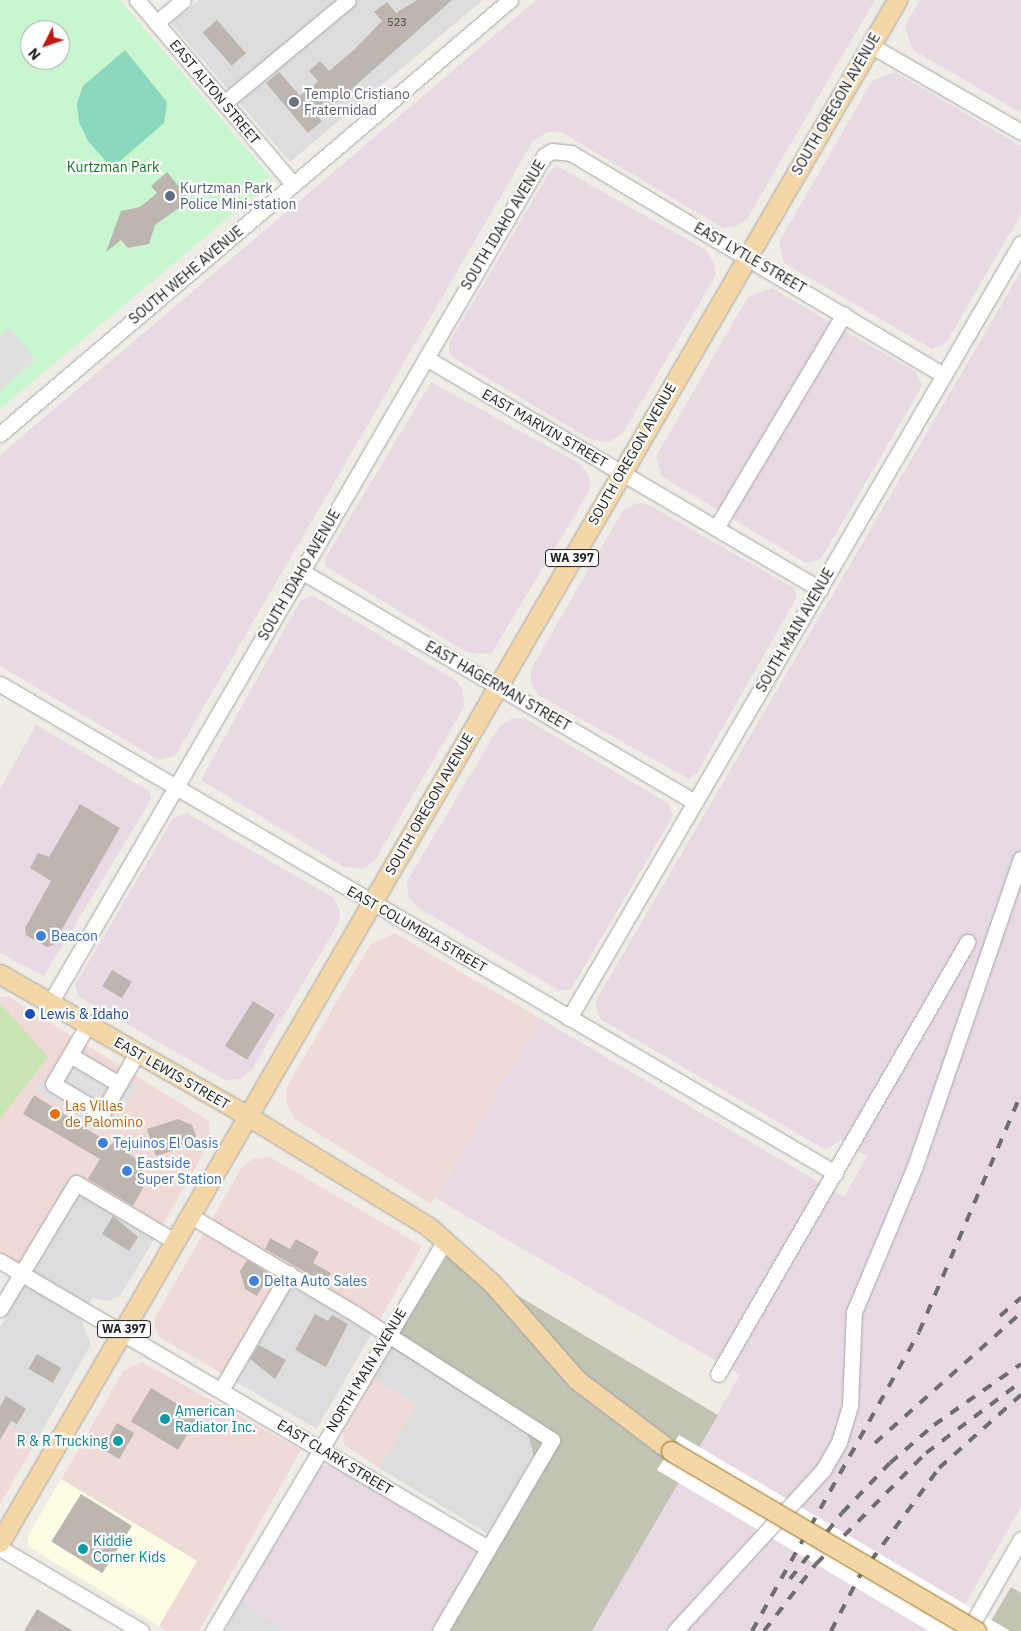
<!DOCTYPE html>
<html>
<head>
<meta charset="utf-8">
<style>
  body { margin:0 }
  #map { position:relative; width:1021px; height:1631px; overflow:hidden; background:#f0ede7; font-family:"IBM Plex Sans",sans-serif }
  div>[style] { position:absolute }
  .residential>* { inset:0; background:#dedddd; transform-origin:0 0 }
  .commercial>* { inset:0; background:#efdad8 }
  .industrial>* { inset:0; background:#e8dae5 }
  .education>* { inset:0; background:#fcfde3 }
  .construction>* { inset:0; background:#c3c4b3 }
  .grass>* { inset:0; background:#c9e6b2 }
  .park>* { inset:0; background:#c8f6ce }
  .pitch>* { inset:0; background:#8cd8be }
  .parking>* { inset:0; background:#e0e0e0 }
  .pier>* { inset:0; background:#fff }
  .building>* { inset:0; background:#bdb6b0; transform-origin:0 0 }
  .roads { filter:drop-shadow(0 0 1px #a4a4a4) drop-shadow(0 0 1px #a4a4a4) }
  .minor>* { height:15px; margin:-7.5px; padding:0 7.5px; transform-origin:7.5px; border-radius:7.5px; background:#fff }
  .major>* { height:19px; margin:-9.5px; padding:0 9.5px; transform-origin:9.5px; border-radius:9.5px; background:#f5d7a7 }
  .rail>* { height:4px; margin-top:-2px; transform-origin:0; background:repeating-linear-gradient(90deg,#6e6e6e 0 10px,transparent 0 20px) }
  .bridges { filter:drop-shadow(0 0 1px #906a0c) drop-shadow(0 0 1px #906a0c) }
  .major-bridge>* { height:19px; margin:-9.5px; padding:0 9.5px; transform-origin:9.5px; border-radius:9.5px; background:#f5d7a7 }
  .dots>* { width:14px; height:14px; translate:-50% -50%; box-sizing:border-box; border:2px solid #fff; border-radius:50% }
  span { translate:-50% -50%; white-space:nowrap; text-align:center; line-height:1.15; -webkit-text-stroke:4.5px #fff; paint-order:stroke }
  .number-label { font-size:11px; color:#474644 }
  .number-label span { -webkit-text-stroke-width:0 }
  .shield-label span { padding:1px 4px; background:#fff; border:1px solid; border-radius:4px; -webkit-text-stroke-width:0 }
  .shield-label { font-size:12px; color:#202020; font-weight:700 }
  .street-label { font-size:14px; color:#202020 }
  .worship-label { font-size:14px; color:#5b616d }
  .left { translate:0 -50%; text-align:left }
  .park-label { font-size:14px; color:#157821 }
  .service-label { font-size:14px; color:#4e5e75 }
  .shop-label { font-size:14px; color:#366cbe }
  .transit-label { font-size:14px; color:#164399 }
  .food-label { font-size:14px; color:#c56008 }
  .culture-label { font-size:14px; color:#0d838f }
  .right { translate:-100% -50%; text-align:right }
  .north { position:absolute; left:20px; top:20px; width:50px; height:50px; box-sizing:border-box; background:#fff; border:1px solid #a6a6a6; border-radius:50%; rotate:229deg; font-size:14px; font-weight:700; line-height:20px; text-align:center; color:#202020 }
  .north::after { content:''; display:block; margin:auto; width:18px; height:22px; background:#c01810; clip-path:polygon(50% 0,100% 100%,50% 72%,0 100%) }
</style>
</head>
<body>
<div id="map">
  <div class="residential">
    <div style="clip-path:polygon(199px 0,483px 0,290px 162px,171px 23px)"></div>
    <div style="clip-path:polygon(74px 1176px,161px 1228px,120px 1296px,108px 1301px,93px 1298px,88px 1305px,21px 1267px)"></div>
    <div style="clip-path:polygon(24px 1284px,80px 1317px,91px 1344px,36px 1442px,0 1421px,0 1327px)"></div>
    <div style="left:290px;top:1285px;width:95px;height:111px;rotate:30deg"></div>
    <div style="clip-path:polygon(390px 1347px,528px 1434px,534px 1443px,534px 1456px,488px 1534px,379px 1468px,416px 1404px,373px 1378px)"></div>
    <div style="clip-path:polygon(241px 1602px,286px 1631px,225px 1631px)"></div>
  </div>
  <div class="commercial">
    <div style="clip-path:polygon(395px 933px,541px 1019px,431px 1204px,295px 1119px,287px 1105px,286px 1088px,370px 945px)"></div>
    <div style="clip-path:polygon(0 997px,9px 997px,209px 1121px,210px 1142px,161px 1228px,74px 1176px,21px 1267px,0 1255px,0 1119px,9px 1104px)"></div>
    <div style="clip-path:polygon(270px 1157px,422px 1246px,372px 1333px,290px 1285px,234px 1381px,161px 1338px,155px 1329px,155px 1317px,242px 1167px,253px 1159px)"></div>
    <div style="clip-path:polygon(142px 1362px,301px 1450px,199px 1631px,166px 1631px,159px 1626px,197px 1561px,61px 1480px,123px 1371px)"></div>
    <div style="clip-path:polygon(373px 1378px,416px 1404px,379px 1468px,344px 1445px,343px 1432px)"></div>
    <div style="clip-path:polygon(0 1421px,36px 1442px,0 1504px)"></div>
  </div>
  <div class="industrial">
    <div style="clip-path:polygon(536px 0,875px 0,747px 219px,736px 226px,723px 228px,561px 132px,548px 132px,533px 141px,175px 756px,159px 760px,0 666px,0 455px)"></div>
    <div style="clip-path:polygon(920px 0,1021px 0,1021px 113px,913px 50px,905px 26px)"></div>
    <div style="clip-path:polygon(895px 72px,1021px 146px,1021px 214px,946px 343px,932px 349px,784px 263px,779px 242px,872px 81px)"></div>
    <div style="clip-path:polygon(557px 166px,706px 250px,714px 263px,716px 275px,623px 433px,609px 442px,592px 440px,452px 357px,449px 351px,449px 343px,550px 171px)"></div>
    <div style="clip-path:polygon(1021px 271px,1021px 1507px,950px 1631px,592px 1631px,740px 1375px,435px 1198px,541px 1019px,844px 1197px,867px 1156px,841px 1140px,826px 1150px,600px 1019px,595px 1002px)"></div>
    <div style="clip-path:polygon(772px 288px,916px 372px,922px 386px,821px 559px,806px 563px,661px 476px,656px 456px,748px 297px)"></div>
    <div style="clip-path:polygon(431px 382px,580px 464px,589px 476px,590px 490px,491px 654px,468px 653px,325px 566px,325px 559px)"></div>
    <div style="clip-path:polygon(637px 503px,649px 505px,794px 588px,797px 597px,697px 773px,689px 779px,538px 695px,531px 682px,531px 669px,623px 510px)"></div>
    <div style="clip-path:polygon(312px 595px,457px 681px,463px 690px,464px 707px,375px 860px,363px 869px,344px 867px,201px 780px,300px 601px)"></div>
    <div style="clip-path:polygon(512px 718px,526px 719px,669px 804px,673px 816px,571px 989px,560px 991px,417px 907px,408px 896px,407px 881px,499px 727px)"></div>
    <div style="clip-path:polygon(36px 725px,149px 791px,151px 800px,44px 976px,0 953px,0 789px)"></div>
    <div style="clip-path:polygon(187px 813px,334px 898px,340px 912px,338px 924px,251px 1071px,240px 1079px,225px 1080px,79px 997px,75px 985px,173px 818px)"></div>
    <div style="clip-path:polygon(321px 1466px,335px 1466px,478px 1550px,432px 1631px,286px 1631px,241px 1602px)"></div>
  </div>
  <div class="education">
    <div style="clip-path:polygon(61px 1479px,197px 1561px,159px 1626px,28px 1546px,28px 1536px)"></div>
  </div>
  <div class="construction">
    <div style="clip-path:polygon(448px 1254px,718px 1415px,592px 1631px,432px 1631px,534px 1457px,528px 1434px,390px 1347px)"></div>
    <div style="clip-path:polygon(1011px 1587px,1021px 1593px,1021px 1631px,985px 1631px)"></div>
  </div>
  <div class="grass">
    <div style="clip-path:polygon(0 1003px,48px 1057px,0 1119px)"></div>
  </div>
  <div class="park">
    <div style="clip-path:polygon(evenodd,0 0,120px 0,273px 180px,0 409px,0 0,30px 30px,60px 30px,60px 60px,30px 60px,30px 30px)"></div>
  </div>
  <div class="pitch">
    <div style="clip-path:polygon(125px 50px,167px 102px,164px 123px,112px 168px,88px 141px,79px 122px,77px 104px,83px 86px)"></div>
  </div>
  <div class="parking">
    <div style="clip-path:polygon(10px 328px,36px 360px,0 391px,0 336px)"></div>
    <div style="clip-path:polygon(79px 1065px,138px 1085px,115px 1124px,105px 1119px,99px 1129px,35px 1090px,39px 1081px)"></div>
  </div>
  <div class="pier">
    <div style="clip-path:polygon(679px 1435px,1010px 1631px,929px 1631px,657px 1470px)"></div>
  </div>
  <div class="building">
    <div style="clip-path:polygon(417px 0,452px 0,319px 118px,322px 121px,308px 133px,266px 83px,279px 72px,300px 96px,318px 81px,309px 71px,320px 61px,329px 71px,355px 49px,382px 21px,374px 12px,387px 2px,396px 13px)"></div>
    <div style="left:217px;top:20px;width:44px;height:19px;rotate:49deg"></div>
    <div style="clip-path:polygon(167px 172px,190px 200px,155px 225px,149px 244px,128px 248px,121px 240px,106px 252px,121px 211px,140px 207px,157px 193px,151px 186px)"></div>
    <div style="clip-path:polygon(80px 804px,120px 828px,53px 945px,47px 947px,26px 935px,25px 928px,51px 881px,30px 868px,38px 853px,49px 857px)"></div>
    <div style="left:112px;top:970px;width:23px;height:19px;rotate:31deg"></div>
    <div style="left:253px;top:1001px;width:26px;height:53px;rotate:32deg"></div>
    <div style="clip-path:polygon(34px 1095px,112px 1145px,117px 1136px,131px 1144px,126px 1152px,135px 1158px,143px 1188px,133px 1206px,88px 1179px,100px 1159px,23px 1114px)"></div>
    <div style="clip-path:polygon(178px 1119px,192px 1125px,196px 1136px,188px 1146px,156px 1156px,147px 1129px)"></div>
    <div style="clip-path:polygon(113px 1216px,138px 1237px,129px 1251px,102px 1234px)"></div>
    <div style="clip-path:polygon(270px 1238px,290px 1249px,296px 1239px,319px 1252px,313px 1263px,331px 1273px,325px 1283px,265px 1249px)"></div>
    <div style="clip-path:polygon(247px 1260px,270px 1274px,257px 1296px,245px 1289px,240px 1271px)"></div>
    <div style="clip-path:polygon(315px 1314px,328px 1321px,332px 1315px,348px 1324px,326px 1367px,295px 1350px)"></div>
    <div style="clip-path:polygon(259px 1345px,286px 1360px,275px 1379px,250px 1359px)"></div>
    <div style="left:37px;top:1354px;width:28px;height:17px;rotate:30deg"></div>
    <div style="left:151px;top:1388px;width:55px;height:39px;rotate:31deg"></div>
    <div style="clip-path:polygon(6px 1396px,26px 1409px,17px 1424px,11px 1421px,0 1440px,0 1407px)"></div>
    <div style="left:117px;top:1423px;width:20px;height:30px;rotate:30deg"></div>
    <div style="left:81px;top:1494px;width:60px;height:56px;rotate:32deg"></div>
    <div style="clip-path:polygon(37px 1609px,73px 1631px,24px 1631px)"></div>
  </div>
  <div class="roads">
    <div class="minor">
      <div style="left:137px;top:0;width:241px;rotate:49.7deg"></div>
      <div style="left:156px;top:23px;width:35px;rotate:-40deg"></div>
      <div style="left:870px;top:45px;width:174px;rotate:29.9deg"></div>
      <div style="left:224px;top:103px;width:161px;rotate:-39.7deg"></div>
      <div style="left:426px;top:358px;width:457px;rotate:30.4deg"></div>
      <div style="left:0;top:434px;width:670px;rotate:-40.4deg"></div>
      <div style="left:716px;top:528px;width:249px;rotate:-59.1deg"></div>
      <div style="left:301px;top:571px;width:457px;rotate:30.4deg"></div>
      <div style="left:0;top:684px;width:968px;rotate:30.35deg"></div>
      <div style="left:50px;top:1003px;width:981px;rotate:-59.75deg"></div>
      <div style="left:544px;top:156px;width:9px;rotate:-32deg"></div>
      <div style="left:552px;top:151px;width:19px;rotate:6deg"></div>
      <div style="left:571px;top:153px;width:434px;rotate:30.8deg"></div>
      <div style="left:569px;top:1018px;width:897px;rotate:-59.75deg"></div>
      <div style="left:88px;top:1024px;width:69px;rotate:120.3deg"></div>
      <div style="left:53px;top:1084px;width:57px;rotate:30.6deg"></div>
      <div style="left:102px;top:1113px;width:69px;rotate:-59.7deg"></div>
      <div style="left:70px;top:1055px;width:57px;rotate:30.6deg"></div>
      <div style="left:189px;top:1215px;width:198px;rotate:30.7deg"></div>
      <div style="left:359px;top:1316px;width:229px;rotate:32.7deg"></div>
      <div style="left:552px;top:1440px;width:221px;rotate:120.4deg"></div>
      <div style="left:0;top:1261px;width:566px;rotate:30.46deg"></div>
      <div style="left:0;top:1309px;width:147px;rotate:-58.9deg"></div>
      <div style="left:76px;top:1183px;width:114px;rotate:30.6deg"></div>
      <div style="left:718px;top:1374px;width:499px;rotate:-60deg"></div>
      <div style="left:221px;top:1390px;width:135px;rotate:-59.8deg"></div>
      <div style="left:0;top:1548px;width:164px;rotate:30.5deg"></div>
      <div style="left:213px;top:1631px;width:455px;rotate:-59.3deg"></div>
      <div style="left:675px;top:1631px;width:219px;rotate:-47.4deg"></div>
      <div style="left:823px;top:1470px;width:32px;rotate:-60deg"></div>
      <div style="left:839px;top:1442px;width:38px;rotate:-73deg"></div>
      <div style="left:850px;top:1406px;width:94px;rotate:-87.6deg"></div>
      <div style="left:854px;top:1312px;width:158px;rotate:-67.3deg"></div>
      <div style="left:915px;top:1166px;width:325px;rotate:-71deg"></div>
      <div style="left:968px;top:1631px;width:106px;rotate:-60.1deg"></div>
    </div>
    <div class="major">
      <div style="left:0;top:974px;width:286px;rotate:29.8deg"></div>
      <div style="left:248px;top:1116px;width:212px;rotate:31.5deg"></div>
      <div style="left:429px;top:1227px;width:86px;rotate:41.7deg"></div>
      <div style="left:493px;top:1284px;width:128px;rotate:48.8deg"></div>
      <div style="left:577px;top:1380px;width:118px;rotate:37.1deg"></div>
      <div style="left:0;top:1542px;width:1784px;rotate:-59.81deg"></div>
    </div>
  </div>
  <div class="rail">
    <div style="left:1000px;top:1316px;width:28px;rotate:-41deg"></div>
    <div style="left:875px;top:1443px;width:195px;rotate:-41.7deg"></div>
    <div style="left:790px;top:1579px;width:84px;rotate:-51.8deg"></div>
    <div style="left:842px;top:1513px;width:69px;rotate:-46.2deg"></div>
    <div style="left:890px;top:1463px;width:58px;rotate:-40.8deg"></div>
    <div style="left:934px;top:1425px;width:106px;rotate:-35deg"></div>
    <div style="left:752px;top:1631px;width:342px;rotate:-60.8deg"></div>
    <div style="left:919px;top:1332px;width:259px;rotate:-66.8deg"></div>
    <div style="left:764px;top:1631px;width:85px;rotate:-52.2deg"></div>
    <div style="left:816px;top:1564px;width:156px;rotate:-45.3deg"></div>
    <div style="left:926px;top:1453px;width:119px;rotate:-36.8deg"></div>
    <div style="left:831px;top:1631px;width:61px;rotate:-62.6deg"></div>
    <div style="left:859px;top:1577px;width:135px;rotate:-53.7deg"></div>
    <div style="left:939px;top:1468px;width:110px;rotate:-41.7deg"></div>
  </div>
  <div class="bridges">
    <div class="major-bridge">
      <div style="left:671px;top:1451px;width:354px;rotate:30.5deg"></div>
    </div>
  </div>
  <div class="dots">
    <div style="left:294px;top:102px;background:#6b7280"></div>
    <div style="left:170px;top:196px;background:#5c6f8a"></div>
    <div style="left:41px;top:936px;background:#3f7fe0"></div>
    <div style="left:30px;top:1014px;background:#1a4fb4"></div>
    <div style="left:55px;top:1114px;background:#e8710a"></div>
    <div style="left:103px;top:1143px;background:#3f7fe0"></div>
    <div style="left:127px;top:1171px;background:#3f7fe0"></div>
    <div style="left:254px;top:1281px;background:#3f7fe0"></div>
    <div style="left:165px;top:1419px;background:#0f9aa8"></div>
    <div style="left:118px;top:1441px;background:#0f9aa8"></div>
    <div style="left:83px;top:1549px;background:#0f9aa8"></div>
  </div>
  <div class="number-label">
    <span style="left:397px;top:22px">523</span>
  </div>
  <div class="shield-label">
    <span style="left:572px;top:558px">WA 397</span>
    <span style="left:124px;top:1329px">WA 397</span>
  </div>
  <div class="street-label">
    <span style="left:215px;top:92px;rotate:50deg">EAST ALTON STREET</span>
    <span style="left:836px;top:104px;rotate:-60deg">SOUTH OREGON AVENUE</span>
    <span style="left:503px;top:225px;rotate:-59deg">SOUTH IDAHO AVENUE</span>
    <span style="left:750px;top:258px;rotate:30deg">EAST LYTLE STREET</span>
    <span style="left:186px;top:275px;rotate:-40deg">SOUTH WEHE AVENUE</span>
    <span style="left:545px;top:428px;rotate:30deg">EAST MARVIN STREET</span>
    <span style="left:632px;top:454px;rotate:-60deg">SOUTH OREGON AVENUE</span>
    <span style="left:299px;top:575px;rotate:-60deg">SOUTH IDAHO AVENUE</span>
    <span style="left:795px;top:630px;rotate:-60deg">SOUTH MAIN AVENUE</span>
    <span style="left:498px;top:686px;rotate:30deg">EAST HAGERMAN STREET</span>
    <span style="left:429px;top:804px;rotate:-60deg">SOUTH OREGON AVENUE</span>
    <span style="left:417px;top:929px;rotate:30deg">EAST COLUMBIA STREET</span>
    <span style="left:172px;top:1073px;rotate:30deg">EAST LEWIS STREET</span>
    <span style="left:366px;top:1370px;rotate:-59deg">NORTH MAIN AVENUE</span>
    <span style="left:335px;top:1457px;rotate:31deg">EAST CLARK STREET</span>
  </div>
  <div class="worship-label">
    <span class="left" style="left:304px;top:102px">Templo Cristiano<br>Fraternidad</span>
  </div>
  <div class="park-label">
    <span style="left:113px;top:167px">Kurtzman Park</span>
  </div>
  <div class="service-label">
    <span class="left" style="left:180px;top:196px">Kurtzman Park<br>Police Mini-station</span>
  </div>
  <div class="shop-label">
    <span class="left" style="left:51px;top:936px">Beacon</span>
    <span class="left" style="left:113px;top:1143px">Tejuinos El Oasis</span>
    <span class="left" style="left:137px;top:1171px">Eastside<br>Super Station</span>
    <span class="left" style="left:264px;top:1281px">Delta Auto Sales</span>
  </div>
  <div class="transit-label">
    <span class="left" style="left:40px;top:1014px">Lewis &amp; Idaho</span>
  </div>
  <div class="food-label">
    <span class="left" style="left:65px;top:1114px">Las Villas<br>de Palomino</span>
  </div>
  <div class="culture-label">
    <span class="left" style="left:175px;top:1419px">American<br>Radiator Inc.</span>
    <span class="right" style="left:108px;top:1441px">R &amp; R Trucking</span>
    <span class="left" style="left:93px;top:1549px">Kiddie<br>Corner Kids</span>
  </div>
  <div class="north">N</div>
</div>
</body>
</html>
